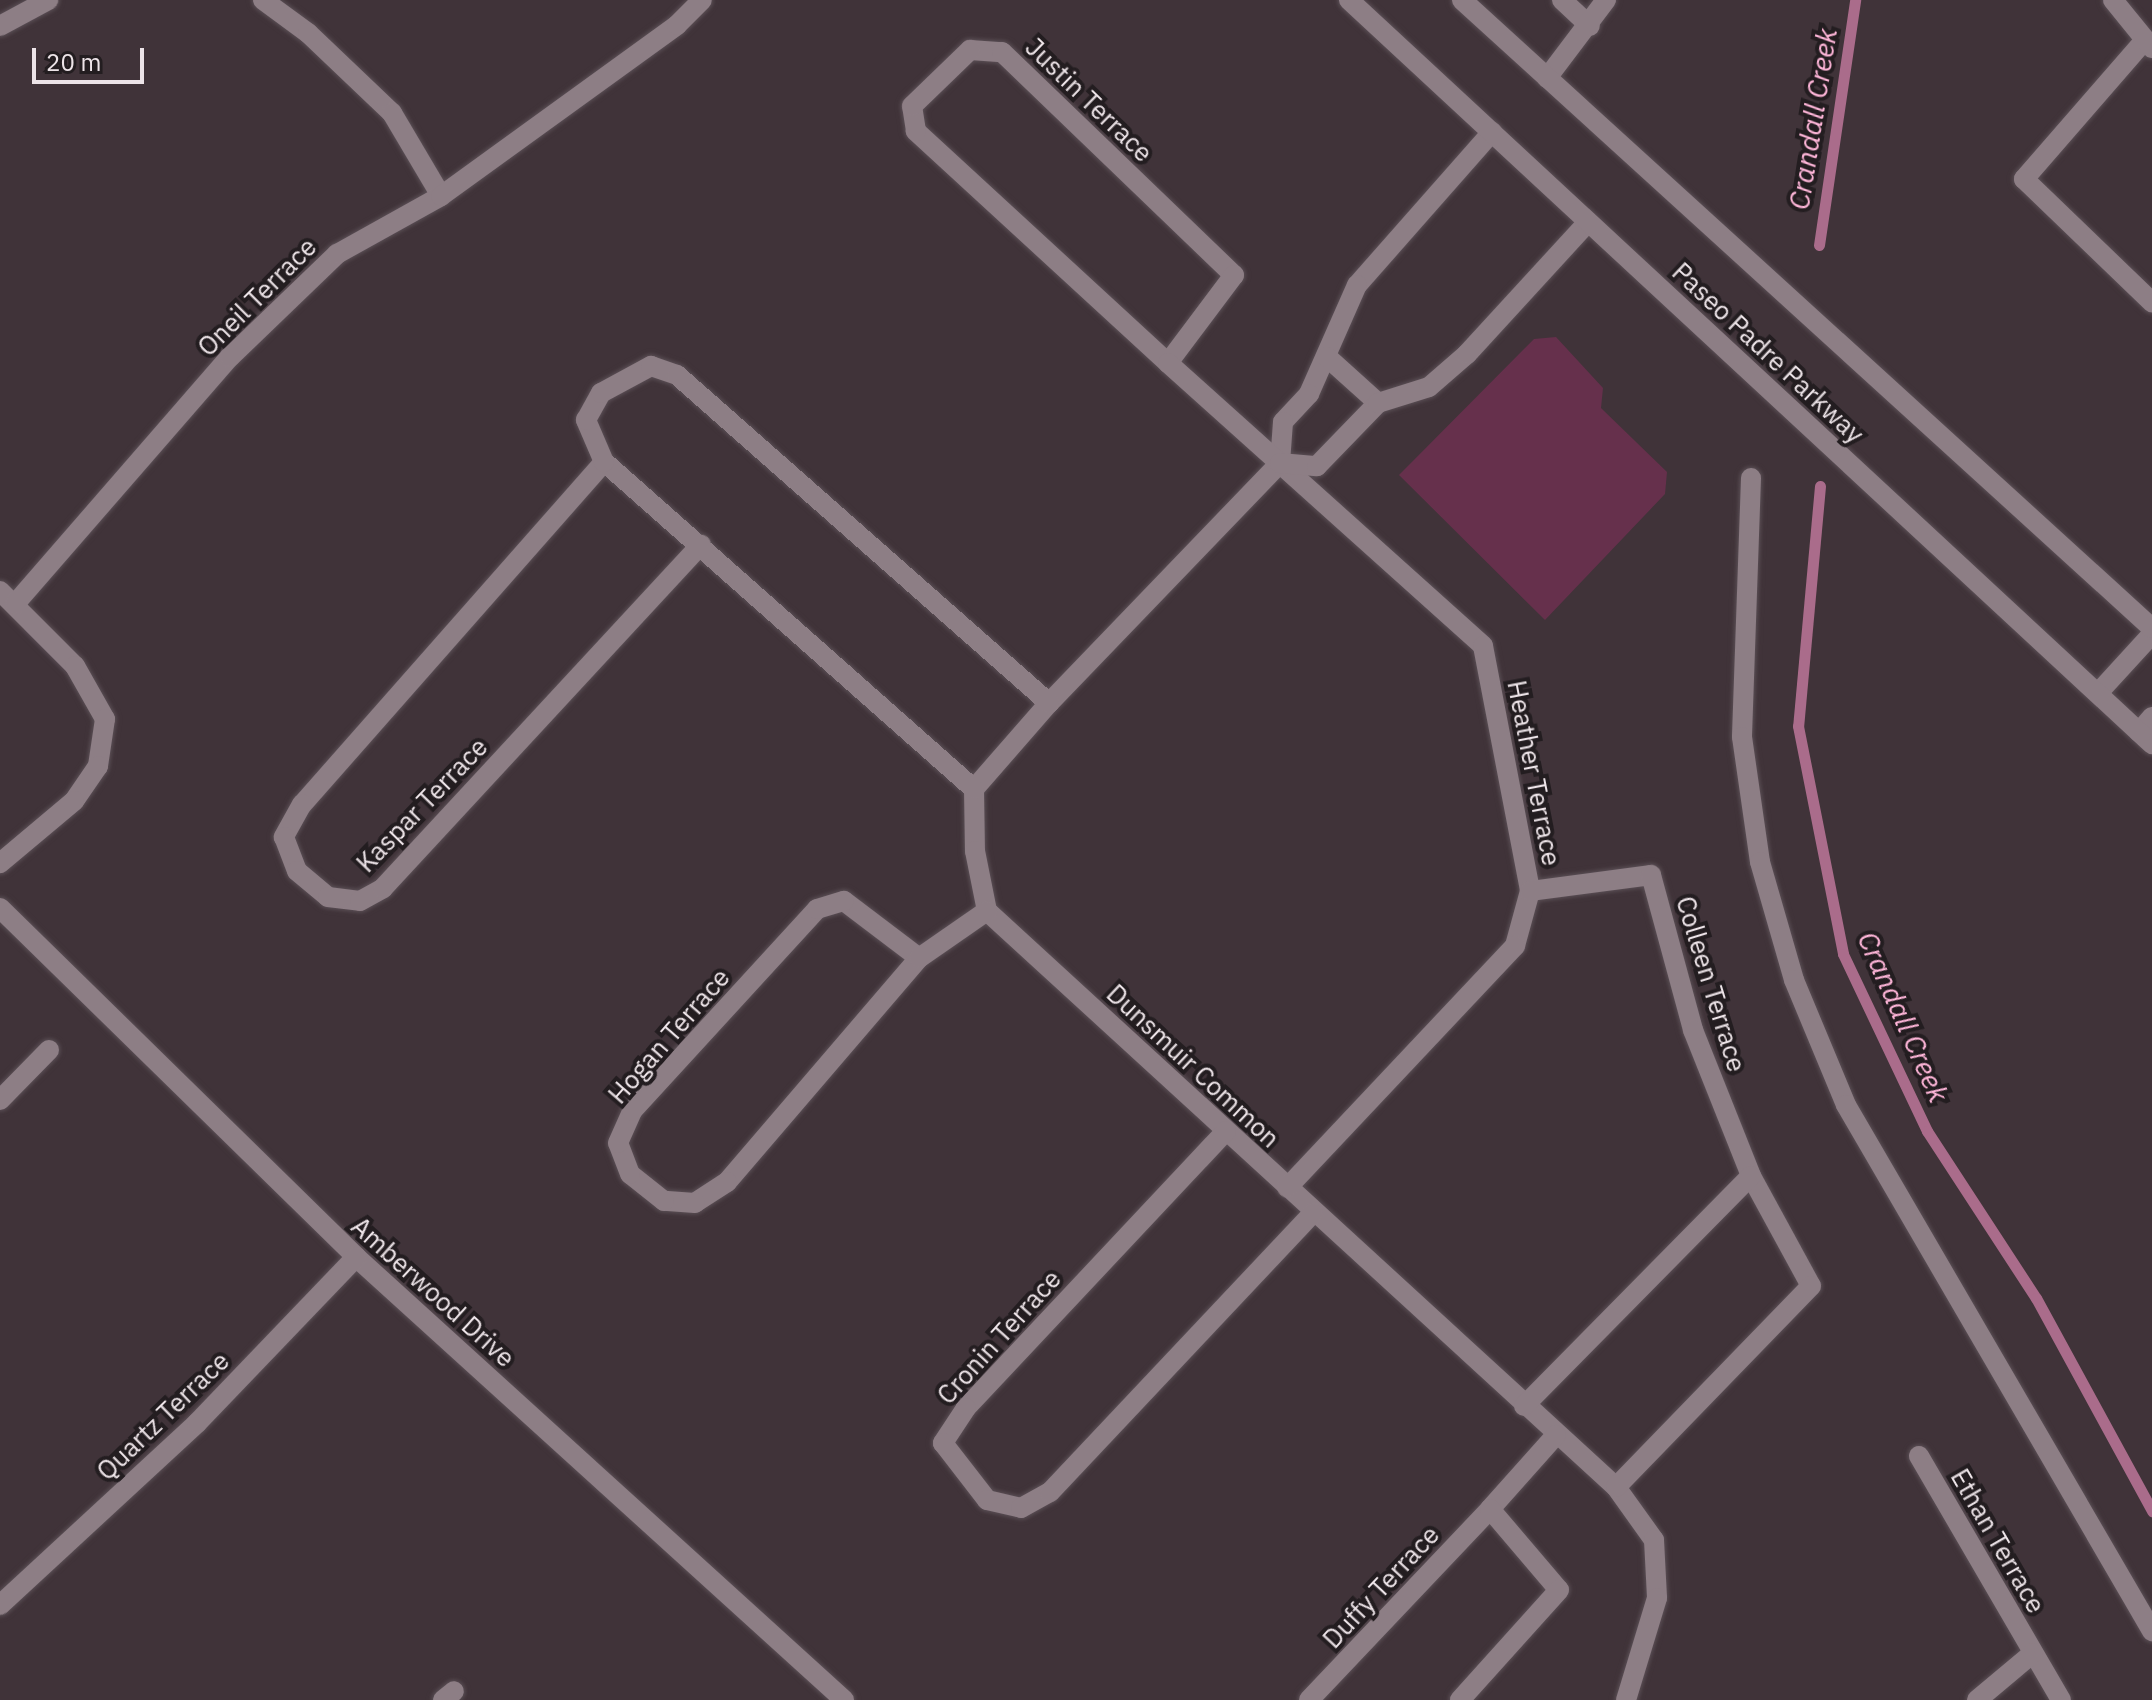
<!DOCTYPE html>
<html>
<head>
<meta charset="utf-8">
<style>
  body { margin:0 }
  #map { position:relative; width:2152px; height:1700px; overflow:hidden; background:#403339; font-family:"IBM Plex Sans",sans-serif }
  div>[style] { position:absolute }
  .green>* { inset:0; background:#66304c }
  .stream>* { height:11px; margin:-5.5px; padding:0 5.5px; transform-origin:5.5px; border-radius:5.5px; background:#aa6c8b }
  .roads { filter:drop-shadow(0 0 2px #5a4f55) drop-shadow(0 0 2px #5a4f55) }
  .lane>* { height:20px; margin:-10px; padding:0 10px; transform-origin:10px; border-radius:10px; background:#8d7e85 }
  .street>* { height:20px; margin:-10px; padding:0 10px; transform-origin:10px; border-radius:10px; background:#8d7e85 }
  .secondary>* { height:20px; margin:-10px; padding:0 10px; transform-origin:10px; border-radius:10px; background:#8d7e85 }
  span { translate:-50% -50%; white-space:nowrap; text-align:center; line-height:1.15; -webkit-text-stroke:8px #231d20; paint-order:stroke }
  .street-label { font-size:26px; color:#ede4e8 }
  .water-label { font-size:28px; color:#ffb6d9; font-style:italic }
  .scale { position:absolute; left:32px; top:48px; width:112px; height:36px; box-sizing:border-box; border:4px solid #ede4e8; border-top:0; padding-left:10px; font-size:24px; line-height:28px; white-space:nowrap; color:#ede4e8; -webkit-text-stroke:6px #231d20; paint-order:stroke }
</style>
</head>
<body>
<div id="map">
  <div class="green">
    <div style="clip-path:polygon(1556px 337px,1603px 388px,1601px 408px,1667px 472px,1665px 494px,1545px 620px,1399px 475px,1534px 339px)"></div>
  </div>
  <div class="stream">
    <div style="left:1819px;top:245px;width:248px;rotate:-81.6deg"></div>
    <div style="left:1820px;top:486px;width:241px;rotate:95.2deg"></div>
    <div style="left:1798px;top:726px;width:232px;rotate:78.8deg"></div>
    <div style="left:1843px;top:954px;width:196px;rotate:64.6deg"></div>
    <div style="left:1927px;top:1131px;width:199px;rotate:56.9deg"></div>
    <div style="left:2036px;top:1298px;width:243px;rotate:61.4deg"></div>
  </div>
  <div class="roads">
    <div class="lane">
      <div style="left:1562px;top:0;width:38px;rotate:43deg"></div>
      <div style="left:2144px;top:41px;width:183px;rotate:131deg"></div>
      <div style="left:2024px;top:179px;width:178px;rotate:43.9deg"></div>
      <div style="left:1751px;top:478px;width:259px;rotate:92deg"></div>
      <div style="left:1742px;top:737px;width:126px;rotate:81.8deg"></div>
      <div style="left:1760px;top:862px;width:123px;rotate:73.9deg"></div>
      <div style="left:1794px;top:980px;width:135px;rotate:67.4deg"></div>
      <div style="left:1846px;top:1105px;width:609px;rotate:59.81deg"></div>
    </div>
    <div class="street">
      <div style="left:263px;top:0;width:56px;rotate:36.3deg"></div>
      <div style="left:308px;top:33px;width:116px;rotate:43.6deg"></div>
      <div style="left:392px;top:113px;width:96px;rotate:59.4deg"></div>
      <div style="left:2113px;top:0;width:62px;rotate:50.9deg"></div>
      <div style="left:0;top:26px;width:55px;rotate:-28.4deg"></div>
      <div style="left:970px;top:50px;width:32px;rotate:4deg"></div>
      <div style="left:1002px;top:52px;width:322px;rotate:43.9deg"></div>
      <div style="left:1234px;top:275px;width:110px;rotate:126.9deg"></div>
      <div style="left:1168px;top:363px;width:343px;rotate:-137.4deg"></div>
      <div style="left:916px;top:131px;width:25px;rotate:-99deg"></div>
      <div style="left:912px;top:106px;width:81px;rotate:-44deg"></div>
      <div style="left:1547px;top:78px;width:98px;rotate:-52.9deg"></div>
      <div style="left:1492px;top:132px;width:204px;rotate:131.4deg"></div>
      <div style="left:1357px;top:285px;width:119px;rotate:113.8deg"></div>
      <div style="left:1309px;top:394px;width:38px;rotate:133deg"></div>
      <div style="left:1283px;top:422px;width:41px;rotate:94.2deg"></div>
      <div style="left:1280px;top:463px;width:333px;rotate:133.9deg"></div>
      <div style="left:1049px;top:703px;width:114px;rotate:131.1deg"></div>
      <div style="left:974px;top:789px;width:62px;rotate:89.1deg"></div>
      <div style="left:975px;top:851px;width:61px;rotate:78.7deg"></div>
      <div style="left:987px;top:911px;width:853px;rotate:42.48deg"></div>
      <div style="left:1616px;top:1487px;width:65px;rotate:54.4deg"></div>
      <div style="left:1654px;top:1540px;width:58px;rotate:87deg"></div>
      <div style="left:1657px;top:1598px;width:107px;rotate:106.9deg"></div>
      <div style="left:1327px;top:357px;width:69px;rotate:42deg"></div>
      <div style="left:1168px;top:363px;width:423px;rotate:41.9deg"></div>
      <div style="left:1483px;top:646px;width:249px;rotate:79.1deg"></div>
      <div style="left:1530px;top:891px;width:57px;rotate:105.3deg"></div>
      <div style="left:1515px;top:946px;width:332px;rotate:133.3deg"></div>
      <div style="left:604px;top:462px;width:456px;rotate:131.4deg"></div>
      <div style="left:302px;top:804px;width:38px;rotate:119deg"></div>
      <div style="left:284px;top:837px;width:36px;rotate:69deg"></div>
      <div style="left:297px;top:871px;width:40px;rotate:40deg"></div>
      <div style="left:328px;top:897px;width:32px;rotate:7deg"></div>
      <div style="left:360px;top:901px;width:26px;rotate:-29deg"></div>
      <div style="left:383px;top:888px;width:468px;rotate:-47.2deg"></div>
      <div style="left:1280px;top:463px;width:37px;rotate:5deg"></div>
      <div style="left:1317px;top:466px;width:88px;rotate:-45.9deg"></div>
      <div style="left:1378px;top:403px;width:53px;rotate:-17.4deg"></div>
      <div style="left:1429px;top:387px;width:50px;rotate:-41deg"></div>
      <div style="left:1467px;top:354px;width:179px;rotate:-47.5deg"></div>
      <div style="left:0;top:591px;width:106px;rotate:45deg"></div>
      <div style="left:75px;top:666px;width:61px;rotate:60.5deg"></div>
      <div style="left:105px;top:719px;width:48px;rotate:98.5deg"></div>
      <div style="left:98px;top:766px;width:42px;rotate:124.4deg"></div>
      <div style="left:74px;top:801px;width:97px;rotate:140deg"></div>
      <div style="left:15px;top:604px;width:327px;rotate:-49deg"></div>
      <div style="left:230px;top:357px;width:149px;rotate:-43.9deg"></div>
      <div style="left:337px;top:254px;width:119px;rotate:-29.1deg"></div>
      <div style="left:441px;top:196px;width:291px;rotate:-35.9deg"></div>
      <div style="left:677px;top:25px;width:35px;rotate:-45deg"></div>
      <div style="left:2098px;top:693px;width:80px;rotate:-47.5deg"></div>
      <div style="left:2139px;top:732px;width:20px;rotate:-49deg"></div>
      <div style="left:974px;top:789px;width:494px;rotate:-138.5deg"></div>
      <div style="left:604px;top:462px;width:46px;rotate:-113.2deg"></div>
      <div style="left:586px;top:420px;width:31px;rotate:-61deg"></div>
      <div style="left:601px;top:393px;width:57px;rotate:-28.4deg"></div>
      <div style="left:651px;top:366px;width:28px;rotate:19deg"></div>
      <div style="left:677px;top:375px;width:496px;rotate:41.4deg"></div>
      <div style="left:1530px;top:891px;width:122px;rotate:-7.5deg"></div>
      <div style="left:1651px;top:875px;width:161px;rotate:74.8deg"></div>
      <div style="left:1693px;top:1030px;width:157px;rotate:68.3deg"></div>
      <div style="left:1751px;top:1176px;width:125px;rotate:61.4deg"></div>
      <div style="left:1811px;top:1286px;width:280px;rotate:134.1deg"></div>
      <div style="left:844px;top:901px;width:94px;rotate:37.2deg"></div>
      <div style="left:919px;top:958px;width:295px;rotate:130.6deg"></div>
      <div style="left:727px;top:1182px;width:38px;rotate:147deg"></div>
      <div style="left:695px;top:1203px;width:31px;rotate:-176deg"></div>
      <div style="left:664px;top:1201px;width:43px;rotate:-141.5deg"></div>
      <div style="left:630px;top:1174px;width:33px;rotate:-111deg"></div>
      <div style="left:618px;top:1143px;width:35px;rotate:-66deg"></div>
      <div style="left:632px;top:1111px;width:274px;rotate:-47.5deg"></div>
      <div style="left:817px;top:909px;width:28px;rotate:-17deg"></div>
      <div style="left:0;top:908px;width:499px;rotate:44.4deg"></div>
      <div style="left:356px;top:1257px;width:659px;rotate:42.23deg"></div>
      <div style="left:919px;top:958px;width:83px;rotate:-34.7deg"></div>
      <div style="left:0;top:1100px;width:70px;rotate:-45.6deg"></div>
      <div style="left:1226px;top:1131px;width:380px;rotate:133.2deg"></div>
      <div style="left:966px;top:1408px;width:42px;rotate:123.3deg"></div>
      <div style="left:943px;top:1443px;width:72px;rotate:52.3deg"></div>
      <div style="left:987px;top:1500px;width:35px;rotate:13deg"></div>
      <div style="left:1021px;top:1508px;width:33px;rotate:-29deg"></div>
      <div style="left:1050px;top:1492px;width:383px;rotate:-46.7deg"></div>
      <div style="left:1524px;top:1406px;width:323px;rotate:-45.4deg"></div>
      <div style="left:1919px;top:1456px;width:282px;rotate:59.8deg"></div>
      <div style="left:1490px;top:1509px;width:99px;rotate:-48.3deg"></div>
      <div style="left:0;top:1605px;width:268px;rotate:-42.7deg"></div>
      <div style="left:197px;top:1423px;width:230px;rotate:-46.2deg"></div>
      <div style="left:443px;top:1700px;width:14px;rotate:-39deg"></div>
      <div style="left:1309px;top:1700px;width:263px;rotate:-46.5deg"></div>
      <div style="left:1490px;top:1509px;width:106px;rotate:49.6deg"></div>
      <div style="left:1559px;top:1590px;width:148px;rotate:132deg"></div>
      <div style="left:1977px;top:1700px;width:73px;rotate:-40deg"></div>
    </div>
    <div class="secondary">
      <div style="left:1349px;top:0;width:1095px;rotate:42.82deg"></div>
      <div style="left:1462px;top:0;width:933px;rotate:42.31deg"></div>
    </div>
  </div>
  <div class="street-label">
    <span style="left:1089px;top:100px;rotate:44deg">Justin Terrace</span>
    <span style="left:257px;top:297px;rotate:-45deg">Oneil Terrace</span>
    <span style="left:1768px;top:353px;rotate:43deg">Paseo Padre Parkway</span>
    <span style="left:1534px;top:773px;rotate:79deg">Heather Terrace</span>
    <span style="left:422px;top:805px;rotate:-46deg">Kaspar Terrace</span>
    <span style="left:1711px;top:984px;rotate:73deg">Colleen Terrace</span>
    <span style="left:669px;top:1036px;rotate:-49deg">Hogan Terrace</span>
    <span style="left:1193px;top:1066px;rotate:43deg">Dunsmuir Common</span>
    <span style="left:433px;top:1292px;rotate:42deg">Amberwood Drive</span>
    <span style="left:999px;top:1337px;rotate:-48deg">Cronin Terrace</span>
    <span style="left:163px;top:1416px;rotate:-44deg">Quartz Terrace</span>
    <span style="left:1998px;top:1541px;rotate:60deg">Ethan Terrace</span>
    <span style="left:1381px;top:1587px;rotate:-47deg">Duffy Terrace</span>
  </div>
  <div class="water-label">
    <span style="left:1813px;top:119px;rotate:-81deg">Crandall Creek</span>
    <span style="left:1903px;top:1017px;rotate:66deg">Crandall Creek</span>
  </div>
  <div class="scale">20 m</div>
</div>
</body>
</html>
